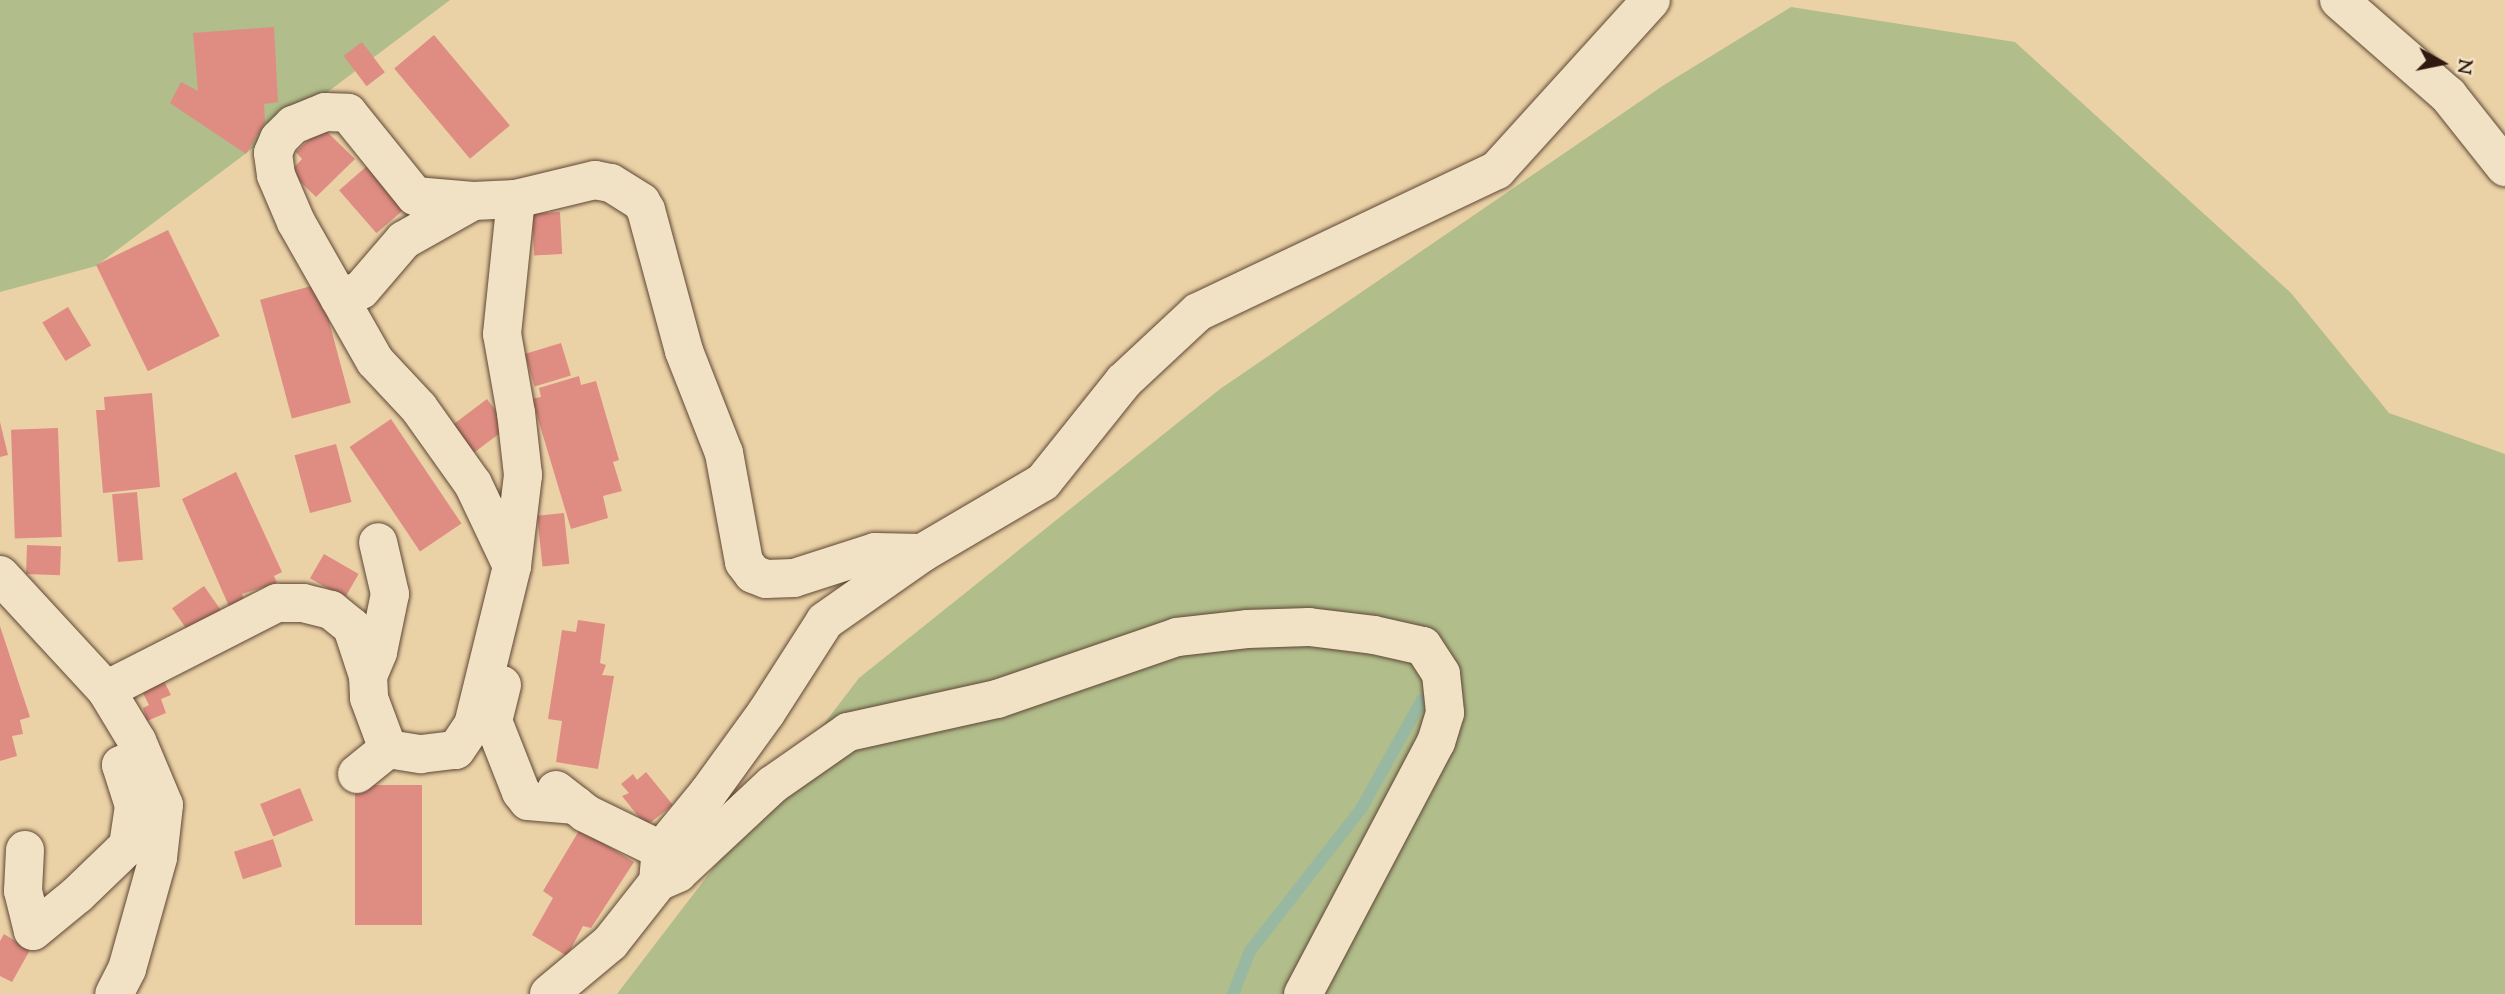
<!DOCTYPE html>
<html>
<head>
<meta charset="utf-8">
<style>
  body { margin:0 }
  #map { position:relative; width:2505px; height:994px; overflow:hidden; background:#ebd2a6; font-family:"Sorts Mill Goudy",serif }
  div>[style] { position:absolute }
  .green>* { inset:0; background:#b1bd8b }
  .stream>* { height:12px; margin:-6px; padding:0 6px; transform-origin:6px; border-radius:6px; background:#99b8a2 }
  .building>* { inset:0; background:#df8d82; transform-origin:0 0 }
  .roads { filter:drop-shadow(0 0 2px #5e4736) drop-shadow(0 0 2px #5e4736) }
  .minor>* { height:38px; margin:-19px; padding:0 19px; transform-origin:19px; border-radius:19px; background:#f2e2c5 }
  span { translate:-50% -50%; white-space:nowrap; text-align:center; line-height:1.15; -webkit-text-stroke:7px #f2e2c5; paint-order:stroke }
  .north { position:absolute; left:2407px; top:28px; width:70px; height:70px; -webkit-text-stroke:5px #f2e2c5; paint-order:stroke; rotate:99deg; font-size:19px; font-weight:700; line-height:28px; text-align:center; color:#2f1910 }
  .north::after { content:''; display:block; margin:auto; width:24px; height:32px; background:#2f1910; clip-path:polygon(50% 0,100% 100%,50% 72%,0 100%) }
</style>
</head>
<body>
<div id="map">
  <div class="green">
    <div style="clip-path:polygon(0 0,450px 0,96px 266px,0 292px)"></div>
    <div style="clip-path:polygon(1791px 7px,2015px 42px,2291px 293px,2389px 413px,2505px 454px,2505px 994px,617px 994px,859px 678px,1220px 389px,1664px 85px)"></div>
  </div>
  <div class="stream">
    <div style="left:1233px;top:994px;width:46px;rotate:-68.4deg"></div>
    <div style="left:1250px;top:951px;width:180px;rotate:-52deg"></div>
    <div style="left:1361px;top:809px;width:125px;rotate:-60.8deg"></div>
  </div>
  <div class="building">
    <div style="clip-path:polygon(274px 27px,278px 102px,264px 104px,265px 122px,246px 154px,170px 103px,181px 82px,198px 91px,193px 33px)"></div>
    <div style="left:434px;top:35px;width:118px;height:52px;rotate:50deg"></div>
    <div style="left:362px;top:42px;width:38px;height:23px;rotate:53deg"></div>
    <div style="clip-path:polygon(322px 127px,355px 159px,316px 197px,290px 172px,302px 159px,296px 152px)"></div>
    <div style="left:367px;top:166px;width:57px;height:37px;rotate:49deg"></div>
    <div style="left:560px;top:212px;width:42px;height:28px;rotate:87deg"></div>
    <div style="left:168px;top:230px;width:118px;height:80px;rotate:64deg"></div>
    <div style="left:319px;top:284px;width:123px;height:61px;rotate:75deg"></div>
    <div style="left:68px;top:307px;width:45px;height:30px;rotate:59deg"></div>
    <div style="left:561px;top:343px;width:34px;height:38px;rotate:73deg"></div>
    <div style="clip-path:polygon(579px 376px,581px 385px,596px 381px,619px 460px,613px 462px,622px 491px,603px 496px,608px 518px,571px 529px,532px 399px,541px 397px,539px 388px)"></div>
    <div style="clip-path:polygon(152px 393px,160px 487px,103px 493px,96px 410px,105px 410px,104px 397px)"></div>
    <div style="left:487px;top:399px;width:35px;height:47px;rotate:53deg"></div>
    <div style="left:391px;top:419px;width:126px;height:50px;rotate:56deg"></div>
    <div style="clip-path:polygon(0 422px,8px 455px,0 457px)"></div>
    <div style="left:58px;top:428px;width:109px;height:47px;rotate:88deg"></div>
    <div style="left:336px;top:444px;width:60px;height:43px;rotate:75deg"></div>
    <div style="clip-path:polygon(236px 472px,282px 572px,274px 576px,277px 583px,242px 594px,246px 606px,231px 611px,182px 499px)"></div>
    <div style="left:137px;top:492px;width:68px;height:25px;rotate:85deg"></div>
    <div style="left:564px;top:513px;width:51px;height:27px;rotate:84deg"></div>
    <div style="left:27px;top:545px;width:34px;height:29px;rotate:2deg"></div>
    <div style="left:324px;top:554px;width:40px;height:28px;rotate:30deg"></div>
    <div style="left:204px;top:586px;width:32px;height:39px;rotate:55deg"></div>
    <div style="clip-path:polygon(578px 620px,605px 624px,600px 663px,606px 665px,602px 675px,614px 676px,598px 769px,556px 762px,562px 721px,548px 719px,562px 630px,576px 632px)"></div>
    <div style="clip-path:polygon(0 626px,30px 717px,20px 720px,23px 734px,12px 736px,17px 756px,0 761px)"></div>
    <div style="clip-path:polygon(164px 681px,171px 695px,161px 699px,166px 713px,147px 721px,143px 708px,149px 705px,141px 689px)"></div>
    <div style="clip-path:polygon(646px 772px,673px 805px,646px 826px,622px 796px,629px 793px,621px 784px,633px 774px,637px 780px)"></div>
    <div style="left:422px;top:785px;width:140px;height:67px;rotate:90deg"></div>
    <div style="left:300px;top:788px;width:35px;height:43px;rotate:68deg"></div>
    <div style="clip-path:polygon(580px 829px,634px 862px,591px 928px,583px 926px,567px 956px,532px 935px,553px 898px,543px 891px)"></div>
    <div style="left:273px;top:839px;width:29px;height:41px;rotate:72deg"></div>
    <div style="clip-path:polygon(4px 934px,30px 950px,12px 982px,0 976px,0 941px)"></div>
  </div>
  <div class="roads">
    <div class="minor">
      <div style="left:2339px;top:0;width:145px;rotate:41.1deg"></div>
      <div style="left:2448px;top:95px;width:92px;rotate:51.6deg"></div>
      <div style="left:339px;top:298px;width:23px;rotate:-20deg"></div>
      <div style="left:361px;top:290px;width:66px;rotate:-49.3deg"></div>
      <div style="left:404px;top:240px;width:79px;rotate:-29.5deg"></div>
      <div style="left:512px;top:566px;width:92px;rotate:-83.1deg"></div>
      <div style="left:523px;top:475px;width:62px;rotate:-96.4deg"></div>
      <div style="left:516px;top:413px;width:80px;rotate:-100deg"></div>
      <div style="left:502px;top:334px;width:136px;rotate:-84.1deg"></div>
      <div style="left:0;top:575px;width:156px;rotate:47.3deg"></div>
      <div style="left:106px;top:690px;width:60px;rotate:58.7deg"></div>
      <div style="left:137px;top:741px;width:69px;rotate:67.1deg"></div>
      <div style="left:164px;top:805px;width:53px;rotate:96.5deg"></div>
      <div style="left:158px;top:858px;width:115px;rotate:105.6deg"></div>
      <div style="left:127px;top:969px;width:28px;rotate:117deg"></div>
      <div style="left:368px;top:676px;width:26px;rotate:-67deg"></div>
      <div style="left:378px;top:652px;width:59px;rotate:-78.3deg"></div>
      <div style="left:390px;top:594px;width:53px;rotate:-103deg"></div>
      <div style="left:502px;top:685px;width:37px;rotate:104deg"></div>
      <div style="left:493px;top:721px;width:76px;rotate:68.5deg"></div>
      <div style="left:521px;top:792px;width:11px;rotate:52deg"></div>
      <div style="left:528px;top:801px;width:48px;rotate:4.8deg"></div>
      <div style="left:106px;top:690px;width:192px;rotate:-27deg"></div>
      <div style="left:277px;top:603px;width:26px"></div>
      <div style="left:303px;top:603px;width:29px;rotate:14deg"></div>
      <div style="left:331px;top:610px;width:27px;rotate:39deg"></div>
      <div style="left:352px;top:627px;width:52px;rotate:71.9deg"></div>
      <div style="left:368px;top:676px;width:22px;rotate:87deg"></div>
      <div style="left:369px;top:698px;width:54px;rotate:69.6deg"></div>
      <div style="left:388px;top:749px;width:33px;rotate:9deg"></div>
      <div style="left:421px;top:754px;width:35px;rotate:-7deg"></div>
      <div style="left:456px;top:750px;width:30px;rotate:-56deg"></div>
      <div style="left:473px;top:725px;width:164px;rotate:-76.2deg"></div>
      <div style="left:512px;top:566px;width:91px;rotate:-115.4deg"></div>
      <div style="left:473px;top:484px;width:93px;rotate:-125.4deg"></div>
      <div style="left:419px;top:408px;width:64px;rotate:-133.1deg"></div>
      <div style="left:375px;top:361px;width:160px;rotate:-119.6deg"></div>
      <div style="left:296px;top:222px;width:51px;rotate:-113.1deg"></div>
      <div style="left:276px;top:175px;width:22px;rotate:-98deg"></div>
      <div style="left:273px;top:153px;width:15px;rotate:-67deg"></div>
      <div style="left:279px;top:139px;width:20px;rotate:-45deg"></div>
      <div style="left:293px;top:125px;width:35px;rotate:-22deg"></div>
      <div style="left:325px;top:112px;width:23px;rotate:2deg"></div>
      <div style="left:348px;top:113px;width:107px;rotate:51.1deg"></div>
      <div style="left:415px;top:196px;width:58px;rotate:4.9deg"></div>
      <div style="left:473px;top:201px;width:43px;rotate:-2.7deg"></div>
      <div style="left:516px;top:199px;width:81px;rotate:-13.5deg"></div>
      <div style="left:595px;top:180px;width:16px;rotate:11deg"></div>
      <div style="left:611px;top:183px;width:36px;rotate:32deg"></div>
      <div style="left:641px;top:202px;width:9px;rotate:58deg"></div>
      <div style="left:646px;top:210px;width:146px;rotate:74.9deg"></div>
      <div style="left:684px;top:351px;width:110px;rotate:68.6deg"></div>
      <div style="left:724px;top:453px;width:111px;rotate:79.6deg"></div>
      <div style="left:744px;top:562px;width:15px;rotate:53deg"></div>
      <div style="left:753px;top:574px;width:14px;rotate:21deg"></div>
      <div style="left:766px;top:579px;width:28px;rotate:-2deg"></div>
      <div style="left:794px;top:578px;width:85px;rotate:-17.8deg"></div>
      <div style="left:875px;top:552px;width:47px;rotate:1.2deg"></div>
      <div style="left:357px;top:774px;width:40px;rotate:-39deg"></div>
      <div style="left:556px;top:790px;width:37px;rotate:38deg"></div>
      <div style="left:585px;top:813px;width:85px;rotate:26deg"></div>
      <div style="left:25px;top:850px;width:41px;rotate:92.8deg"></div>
      <div style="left:23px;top:891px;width:41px;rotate:76deg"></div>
      <div style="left:33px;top:931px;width:57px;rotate:-39.3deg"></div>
      <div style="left:77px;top:895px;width:71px;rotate:-43.9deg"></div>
      <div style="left:128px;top:846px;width:40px;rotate:-81.5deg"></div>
      <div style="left:134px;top:806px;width:43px;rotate:-107.6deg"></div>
      <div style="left:121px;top:765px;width:22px;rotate:-24deg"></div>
      <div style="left:658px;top:882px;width:32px;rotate:-85deg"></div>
      <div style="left:661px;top:850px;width:74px;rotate:-50.5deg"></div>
      <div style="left:708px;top:793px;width:99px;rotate:-54.1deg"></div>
      <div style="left:766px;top:713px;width:109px;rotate:-57.3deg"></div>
      <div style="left:825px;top:621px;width:118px;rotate:-35deg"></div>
      <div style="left:922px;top:553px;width:140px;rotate:-30.4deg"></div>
      <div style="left:1043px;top:482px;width:129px;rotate:-51.3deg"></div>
      <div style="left:1124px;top:381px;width:101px;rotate:-43deg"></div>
      <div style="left:1198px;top:312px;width:331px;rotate:-25.4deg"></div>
      <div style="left:1497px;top:170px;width:229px;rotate:-47.8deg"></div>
      <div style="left:549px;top:994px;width:80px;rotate:-39.9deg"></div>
      <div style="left:610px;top:943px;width:78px;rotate:-51.8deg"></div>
      <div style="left:658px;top:882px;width:22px;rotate:-24deg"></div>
      <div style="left:678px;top:873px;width:129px;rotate:-43.1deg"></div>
      <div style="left:772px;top:785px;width:93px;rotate:-34.9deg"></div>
      <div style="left:848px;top:732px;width:153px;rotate:-12.5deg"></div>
      <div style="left:997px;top:699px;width:190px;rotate:-19deg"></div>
      <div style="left:1177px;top:637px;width:70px;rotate:-6.5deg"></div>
      <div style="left:1247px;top:629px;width:62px;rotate:-1.8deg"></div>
      <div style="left:1309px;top:627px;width:65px;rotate:7deg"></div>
      <div style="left:1374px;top:635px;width:50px;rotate:12.7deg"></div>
      <div style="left:1423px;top:646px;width:33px;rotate:57deg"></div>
      <div style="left:1441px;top:674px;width:39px;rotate:84deg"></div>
      <div style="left:1445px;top:713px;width:30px;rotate:107deg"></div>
      <div style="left:1436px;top:742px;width:285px;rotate:117.8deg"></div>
    </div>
  </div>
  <div class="north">N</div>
</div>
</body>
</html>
